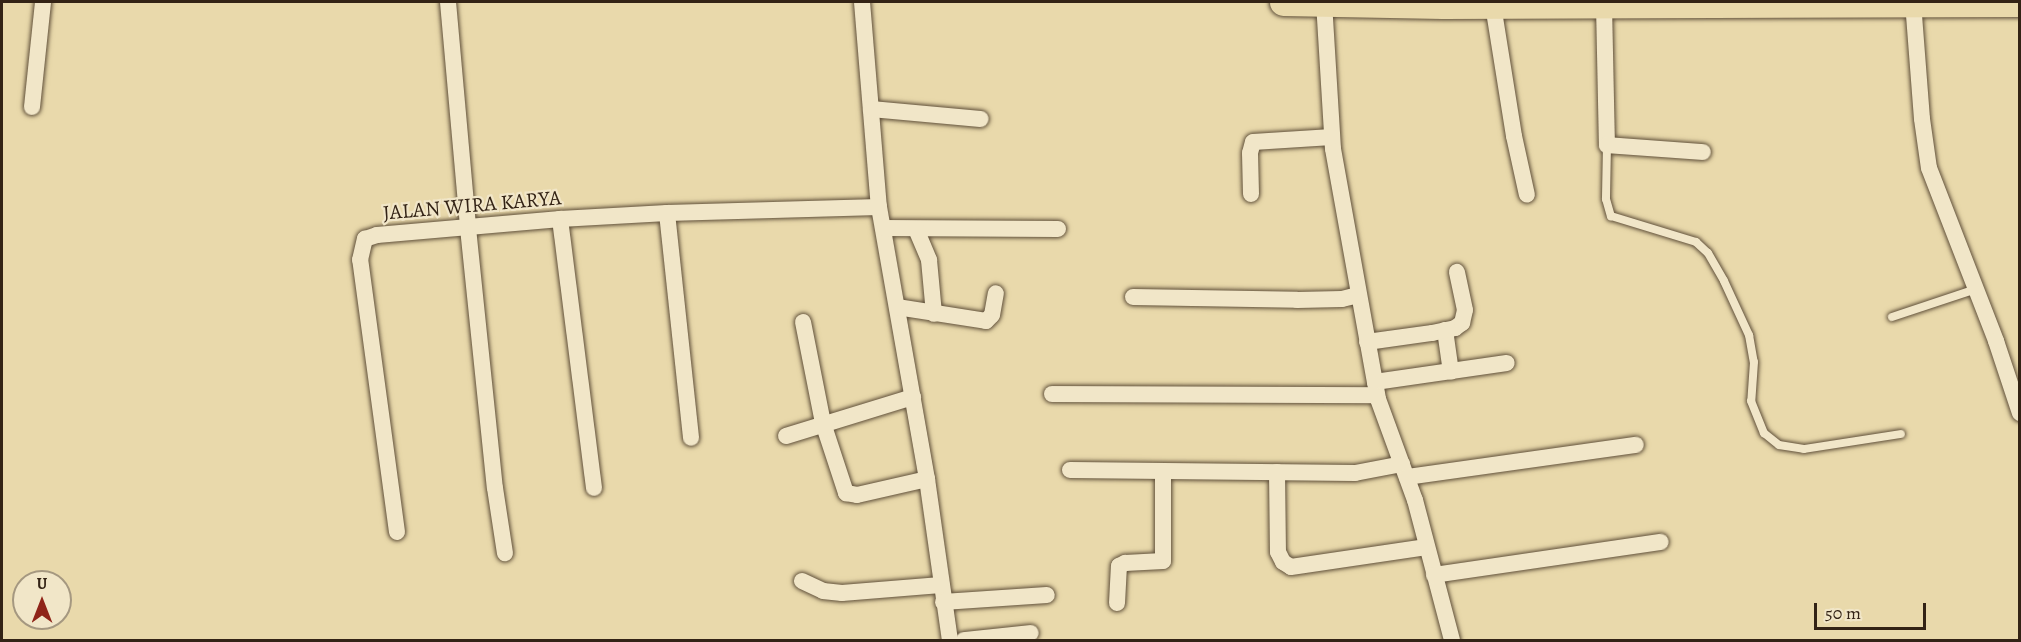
<!DOCTYPE html>
<html>
<head>
<meta charset="utf-8">
<style>
  body { margin:0 }
  #map { position:relative; width:2021px; height:642px; overflow:hidden; background:#e9d9ab; font-family:Alegreya,serif }
  div>[style] { position:absolute }
  .roads { filter:drop-shadow(0 0 2px #60503a) drop-shadow(0 0 2px #60503a) }
  .service>* { height:8px; margin:-4px; padding:0 4px; transform-origin:4px; border-radius:4px; background:#f1e6c8 }
  .minor>* { height:16px; margin:-8px; padding:0 8px; transform-origin:8px; border-radius:8px; background:#f1e6c8 }
  .trunk>* { height:27px; margin:-13.5px; padding:0 13.5px; transform-origin:13.5px; border-radius:13.5px; background:#e9d9ab }
  span { translate:-50% -50%; white-space:nowrap; text-align:center; line-height:1.15; -webkit-text-stroke:4.5px #f1e6c8; paint-order:stroke }
  .street-label { font-size:21px; color:#332315 }
  .frame { position:absolute; inset:0; border:3px solid #332315; pointer-events:none }
  .north { position:absolute; left:12px; top:570px; width:60px; height:60px; box-sizing:border-box; background:#f1e6c8; border:2px solid #a59880; border-radius:50%; rotate:0deg; font-size:16px; font-weight:700; line-height:24px; text-align:center; color:#332315 }
  .north::after { content:''; display:block; margin:auto; width:21px; height:27px; background:#8f2418; clip-path:polygon(50% 0,100% 100%,50% 72%,0 100%) }
  .scale { position:absolute; left:1814px; top:603px; width:112px; height:27px; box-sizing:border-box; border:3px solid #332315; border-top:0; padding-left:8px; font-size:18px; line-height:21px; white-space:nowrap; color:#332315; -webkit-text-stroke:4px #f1e6c8; paint-order:stroke }
</style>
</head>
<body>
<div id="map">
  <div class="roads">
    <div class="service">
      <div style="left:1607px;top:145px;width:54px;rotate:91.1deg"></div>
      <div style="left:1606px;top:199px;width:18px;rotate:74deg"></div>
      <div style="left:1611px;top:216px;width:89px;rotate:17deg"></div>
      <div style="left:1696px;top:242px;width:16px;rotate:43deg"></div>
      <div style="left:1708px;top:253px;width:32px;rotate:60deg"></div>
      <div style="left:1724px;top:281px;width:60px;rotate:65.2deg"></div>
      <div style="left:1749px;top:335px;width:27px;rotate:80deg"></div>
      <div style="left:1754px;top:362px;width:39px;rotate:94deg"></div>
      <div style="left:1751px;top:401px;width:35px;rotate:68deg"></div>
      <div style="left:1764px;top:433px;width:19px;rotate:39deg"></div>
      <div style="left:1779px;top:445px;width:25px;rotate:9deg"></div>
      <div style="left:1804px;top:449px;width:98px;rotate:-8.8deg"></div>
      <div style="left:1892px;top:317px;width:89px;rotate:-18.4deg"></div>
    </div>
    <div class="minor">
      <div style="left:448px;top:2px;width:227px;rotate:84.9deg"></div>
      <div style="left:468px;top:228px;width:261px;rotate:84.1deg"></div>
      <div style="left:495px;top:488px;width:66px;rotate:81.3deg"></div>
      <div style="left:862px;top:2px;width:206px;rotate:85.3deg"></div>
      <div style="left:879px;top:207px;width:276px;rotate:80deg"></div>
      <div style="left:927px;top:479px;width:163px;rotate:81.9deg"></div>
      <div style="left:1324px;top:2px;width:147px;rotate:86.5deg"></div>
      <div style="left:1333px;top:149px;width:237px;rotate:79.8deg"></div>
      <div style="left:1375px;top:382px;width:17px;rotate:80deg"></div>
      <div style="left:1378px;top:399px;width:108px;rotate:69.9deg"></div>
      <div style="left:1415px;top:500px;width:145px;rotate:75.2deg"></div>
      <div style="left:1913px;top:2px;width:117px;rotate:85.6deg"></div>
      <div style="left:1922px;top:119px;width:49px;rotate:81.9deg"></div>
      <div style="left:1929px;top:168px;width:186px;rotate:68.8deg"></div>
      <div style="left:1996px;top:341px;width:76px;rotate:71.6deg"></div>
      <div style="left:1493px;top:5px;width:133px;rotate:80.9deg"></div>
      <div style="left:1514px;top:136px;width:60px;rotate:77.6deg"></div>
      <div style="left:1604px;top:5px;width:140px;rotate:88.8deg"></div>
      <div style="left:1607px;top:145px;width:96px;rotate:4.2deg"></div>
      <div style="left:32px;top:107px;width:106px;rotate:-84deg"></div>
      <div style="left:871px;top:109px;width:110px;rotate:5.2deg"></div>
      <div style="left:1251px;top:194px;width:41px;rotate:-91.4deg"></div>
      <div style="left:1250px;top:153px;width:11px;rotate:-75deg"></div>
      <div style="left:1253px;top:142px;width:79px;rotate:-3.6deg"></div>
      <div style="left:667px;top:213px;width:226px;rotate:83.9deg"></div>
      <div style="left:560px;top:219px;width:271px;rotate:82.8deg"></div>
      <div style="left:883px;top:228px;width:175px;rotate:0.3deg"></div>
      <div style="left:916px;top:229px;width:34px;rotate:67deg"></div>
      <div style="left:929px;top:260px;width:54px;rotate:84.7deg"></div>
      <div style="left:1133px;top:297px;width:164px;rotate:1deg"></div>
      <div style="left:1297px;top:300px;width:45px;rotate:-1.3deg"></div>
      <div style="left:1342px;top:299px;width:16px;rotate:-14deg"></div>
      <div style="left:897px;top:307px;width:90px;rotate:8.9deg"></div>
      <div style="left:986px;top:321px;width:8px;rotate:-45deg"></div>
      <div style="left:992px;top:315px;width:22px;rotate:-80deg"></div>
      <div style="left:803px;top:322px;width:103px;rotate:78.8deg"></div>
      <div style="left:823px;top:423px;width:74px;rotate:71.8deg"></div>
      <div style="left:846px;top:493px;width:11px;rotate:10deg"></div>
      <div style="left:857px;top:495px;width:72px;rotate:-12.9deg"></div>
      <div style="left:1445px;top:330px;width:42px;rotate:81.9deg"></div>
      <div style="left:1367px;top:342px;width:66px;rotate:-7.9deg"></div>
      <div style="left:1432px;top:333px;width:24px;rotate:-12deg"></div>
      <div style="left:1455px;top:328px;width:9px;rotate:-36deg"></div>
      <div style="left:1462px;top:323px;width:13px;rotate:-77deg"></div>
      <div style="left:1465px;top:310px;width:39px;rotate:-102deg"></div>
      <div style="left:1375px;top:382px;width:133px;rotate:-8.2deg"></div>
      <div style="left:1052px;top:394px;width:325px;rotate:0.2deg"></div>
      <div style="left:786px;top:436px;width:133px;rotate:-17.1deg"></div>
      <div style="left:1070px;top:470px;width:285px;rotate:0.6deg"></div>
      <div style="left:1355px;top:473px;width:48px;rotate:-10.8deg"></div>
      <div style="left:1277px;top:472px;width:80px;rotate:89.3deg"></div>
      <div style="left:1278px;top:552px;width:11px;rotate:63deg"></div>
      <div style="left:1283px;top:562px;width:9px;rotate:32deg"></div>
      <div style="left:1291px;top:567px;width:137px;rotate:-8.4deg"></div>
      <div style="left:1407px;top:477px;width:231px;rotate:-8deg"></div>
      <div style="left:397px;top:532px;width:275px;rotate:-97.7deg"></div>
      <div style="left:360px;top:260px;width:22px;rotate:-77deg"></div>
      <div style="left:365px;top:239px;width:13px;rotate:-18deg"></div>
      <div style="left:377px;top:235px;width:184px;rotate:-5deg"></div>
      <div style="left:560px;top:219px;width:107px;rotate:-3.2deg"></div>
      <div style="left:667px;top:213px;width:212px;rotate:-1.6deg"></div>
      <div style="left:1434px;top:575px;width:229px;rotate:-8.3deg"></div>
      <div style="left:802px;top:581px;width:23px;rotate:25deg"></div>
      <div style="left:823px;top:591px;width:19px;rotate:6deg"></div>
      <div style="left:842px;top:593px;width:99px;rotate:-4.6deg"></div>
      <div style="left:943px;top:602px;width:104px;rotate:-3.9deg"></div>
      <div style="left:1117px;top:603px;width:37px;rotate:-87deg"></div>
      <div style="left:1119px;top:566px;width:7px;rotate:-27deg"></div>
      <div style="left:1125px;top:563px;width:38px;rotate:-3deg"></div>
      <div style="left:1163px;top:561px;width:90px;rotate:-90deg"></div>
      <div style="left:964px;top:640px;width:67px;rotate:-6deg"></div>
    </div>
    <div class="trunk">
      <div style="left:1283px;top:2px;width:160px;rotate:1.1deg"></div>
      <div style="left:1443px;top:5px;width:577px;rotate:-0.2deg"></div>
    </div>
  </div>
  <div class="street-label">
    <span style="left:472px;top:205px;rotate:-5deg">JALAN WIRA KARYA</span>
  </div>
  <div class="frame"></div>
  <div class="north">U</div>
  <div class="scale">50 m</div>
</div>
</body>
</html>
